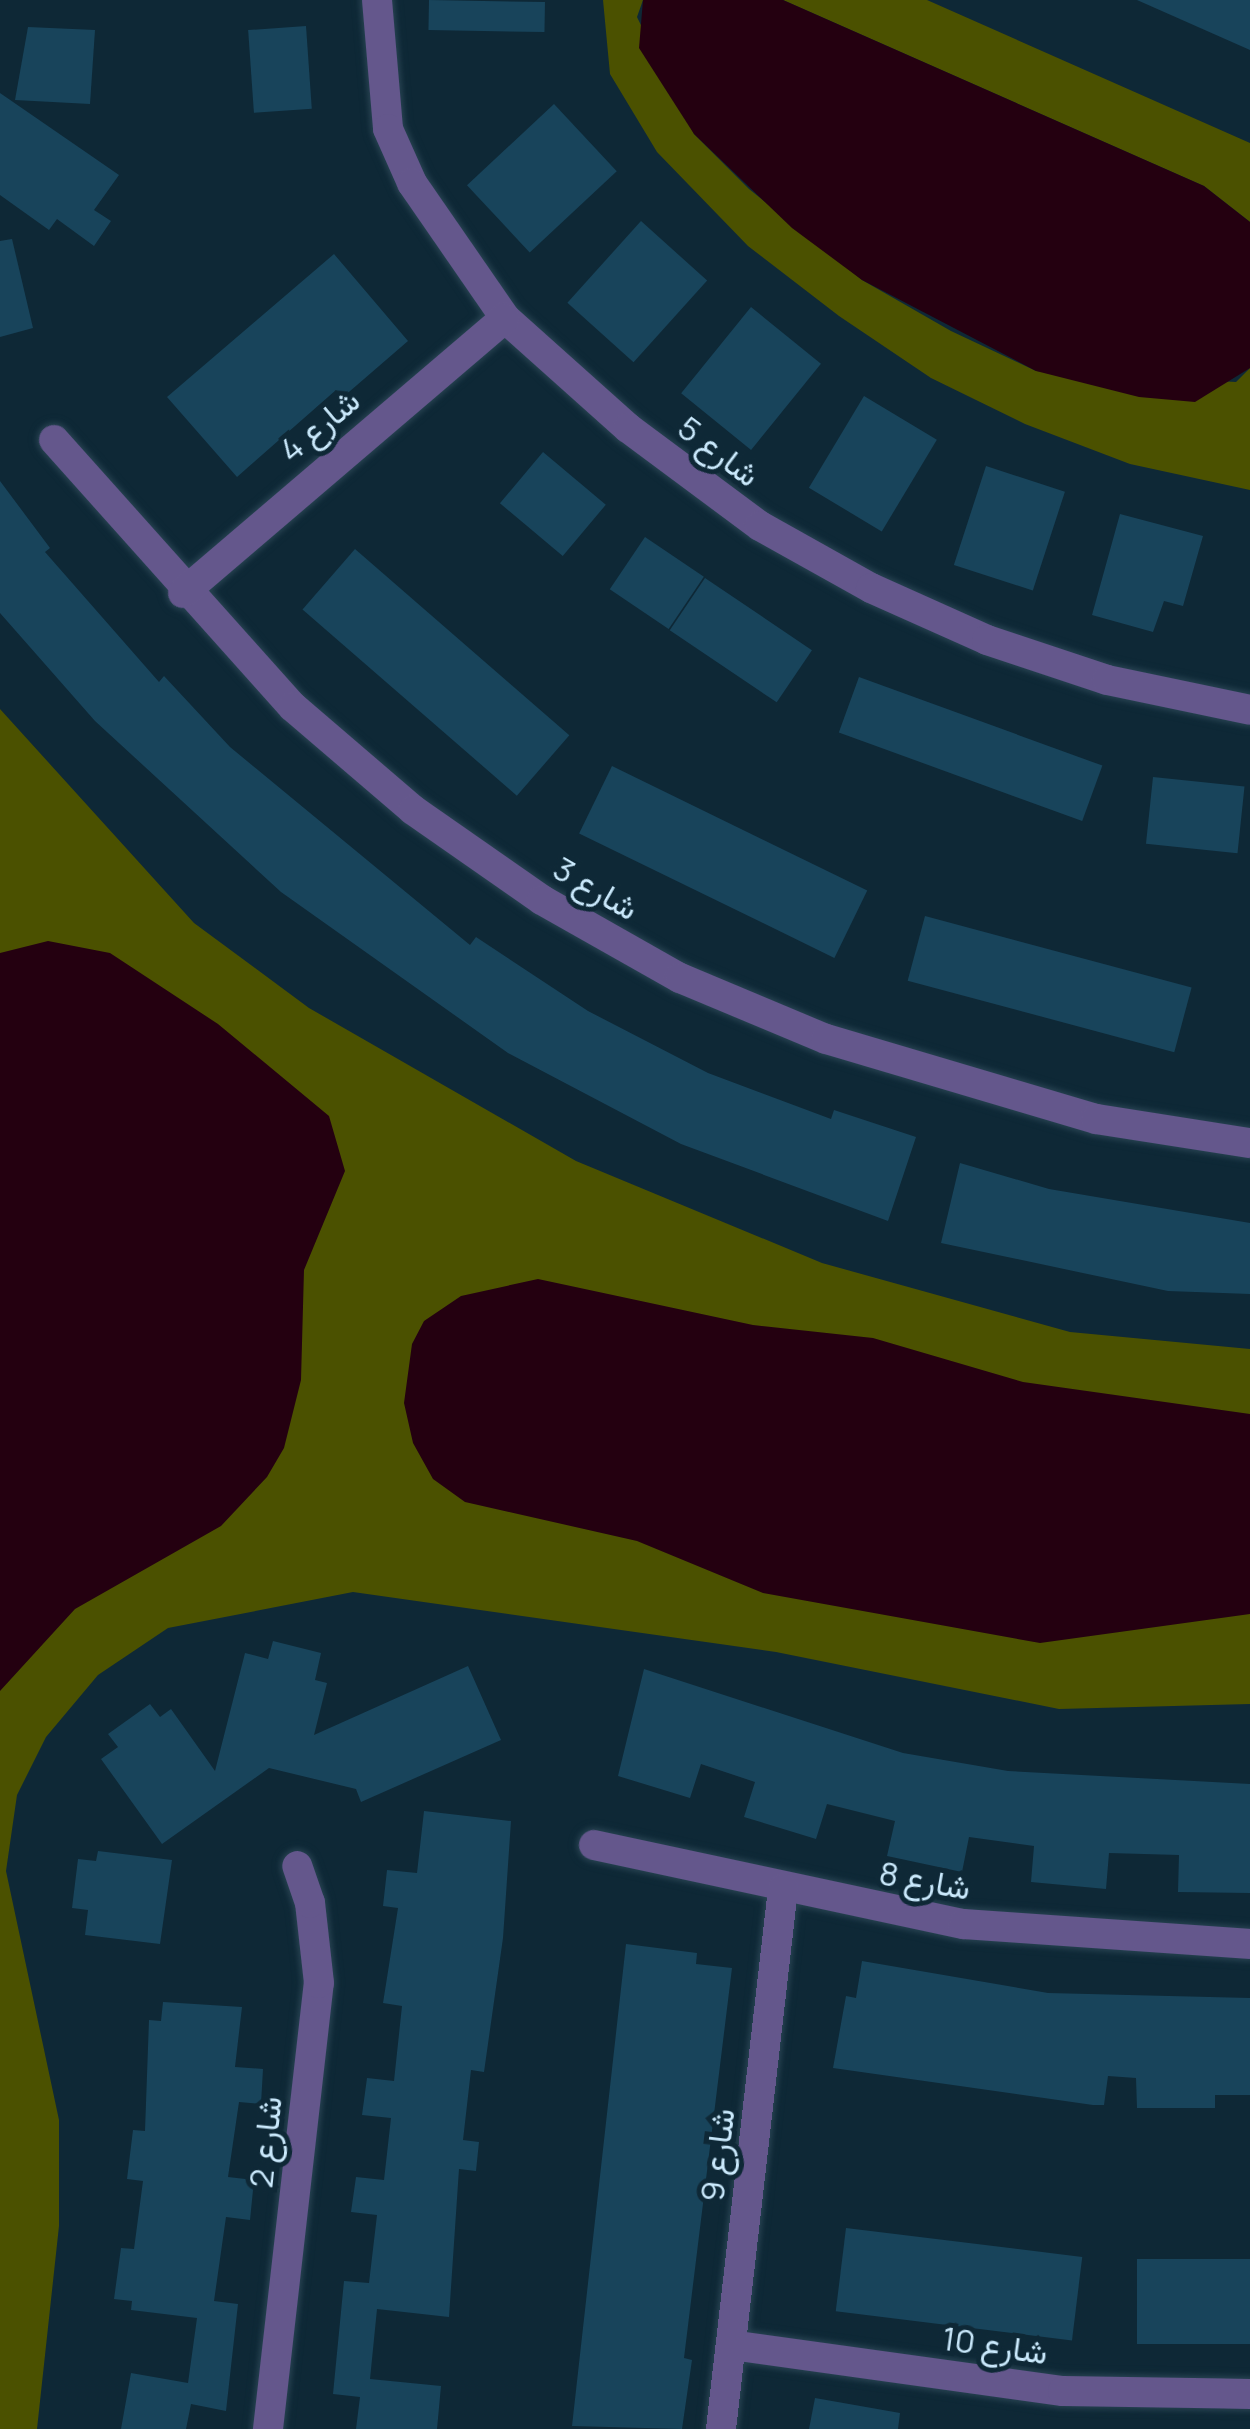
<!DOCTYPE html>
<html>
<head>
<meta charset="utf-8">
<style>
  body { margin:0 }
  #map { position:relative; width:1250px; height:2429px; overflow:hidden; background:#0e2836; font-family:Manrope,Vazirmatn,sans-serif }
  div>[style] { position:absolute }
  .green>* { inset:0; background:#4b5100 }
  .water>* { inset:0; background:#240010 }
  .building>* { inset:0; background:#18445b; transform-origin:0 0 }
  .roads { filter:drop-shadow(0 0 3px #284352) drop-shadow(0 0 3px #284352) }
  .minor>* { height:30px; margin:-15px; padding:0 15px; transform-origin:15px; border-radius:15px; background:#64578c }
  span { translate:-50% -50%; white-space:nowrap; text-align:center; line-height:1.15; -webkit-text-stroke:10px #0e2836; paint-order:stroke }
  .street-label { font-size:33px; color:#cae9fc }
</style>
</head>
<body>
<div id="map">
  <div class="green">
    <div style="clip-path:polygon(603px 0,643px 0,637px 17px,694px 134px,749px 189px,862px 280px,951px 331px,1036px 371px,1236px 382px,1250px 368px,1250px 490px,1130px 464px,1025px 424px,931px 378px,839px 316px,748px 246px,657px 152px,610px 74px)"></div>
    <div style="clip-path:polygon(783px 0,927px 0,1250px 143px,1250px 222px,1204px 186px)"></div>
    <div style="clip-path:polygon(0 709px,194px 923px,309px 1008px,576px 1161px,822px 1263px,1070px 1332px,1250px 1349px,1250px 1704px,1059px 1709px,776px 1652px,353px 1592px,168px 1628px,98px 1675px,46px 1737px,17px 1795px,6px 1871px,59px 2120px,59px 2226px,37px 2429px,0 2429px)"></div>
  </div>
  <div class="water">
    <div style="clip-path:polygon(643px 0,783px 0,1204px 186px,1250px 222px,1250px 368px,1195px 402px,1139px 397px,1036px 371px,862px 280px,792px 228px,694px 134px,639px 48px)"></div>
    <div style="clip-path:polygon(48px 941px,110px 953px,218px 1024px,329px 1116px,345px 1171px,304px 1270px,301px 1380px,284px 1448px,267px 1477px,221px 1526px,75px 1609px,0 1691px,0 953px)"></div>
    <div style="clip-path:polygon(538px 1279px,753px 1325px,873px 1338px,1023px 1382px,1250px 1414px,1250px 1614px,1040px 1643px,763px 1593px,637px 1541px,465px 1502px,433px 1479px,413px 1443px,404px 1403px,412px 1344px,424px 1321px,461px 1296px)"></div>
  </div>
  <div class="building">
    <div style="left:429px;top:0;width:116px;height:30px;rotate:1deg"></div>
    <div style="clip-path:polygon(1137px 0,1250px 0,1250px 50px)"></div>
    <div style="left:306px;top:26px;width:83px;height:58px;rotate:86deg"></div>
    <div style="clip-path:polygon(28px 27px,95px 30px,90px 104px,15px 100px)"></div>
    <div style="clip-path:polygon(0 93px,119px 175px,94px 210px,111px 221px,94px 246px,57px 219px,49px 230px,0 195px)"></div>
    <div style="left:554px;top:104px;width:92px;height:119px;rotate:47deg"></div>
    <div style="left:641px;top:221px;width:89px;height:110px;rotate:42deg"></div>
    <div style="clip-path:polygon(12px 239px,33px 328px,0 337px,0 241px)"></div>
    <div style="clip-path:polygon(334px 254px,408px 341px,342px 398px,336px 390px,237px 477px,167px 397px)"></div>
    <div style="left:751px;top:307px;width:90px;height:111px;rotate:39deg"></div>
    <div style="left:864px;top:396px;width:85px;height:107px;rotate:31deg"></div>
    <div style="left:543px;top:452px;width:82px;height:67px;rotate:40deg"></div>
    <div style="left:986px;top:466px;width:83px;height:104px;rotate:18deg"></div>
    <div style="clip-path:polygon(0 481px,50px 548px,45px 552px,159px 682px,164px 676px,230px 747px,470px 945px,476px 937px,588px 1011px,708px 1073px,831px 1119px,834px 1110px,916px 1137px,888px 1221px,681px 1144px,508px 1053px,281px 892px,95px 721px,0 613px)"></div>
    <div style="clip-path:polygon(1120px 514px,1203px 536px,1183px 606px,1164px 601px,1153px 632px,1092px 615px)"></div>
    <div style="left:645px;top:537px;width:71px;height:63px;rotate:34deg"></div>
    <div style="left:355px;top:549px;width:284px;height:80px;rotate:41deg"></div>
    <div style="left:705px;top:578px;width:129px;height:63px;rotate:34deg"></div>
    <div style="left:859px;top:677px;width:259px;height:59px;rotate:20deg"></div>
    <div style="left:612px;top:766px;width:284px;height:75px;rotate:26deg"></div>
    <div style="left:1153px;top:777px;width:92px;height:67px;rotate:6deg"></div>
    <div style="left:925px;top:916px;width:276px;height:67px;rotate:15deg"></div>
    <div style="clip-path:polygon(960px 1163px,1049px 1189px,1250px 1223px,1250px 1294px,1168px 1291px,941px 1243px)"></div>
    <div style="clip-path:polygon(273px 1641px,321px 1653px,315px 1680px,327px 1683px,314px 1735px,468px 1666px,501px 1740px,361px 1802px,356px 1789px,269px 1768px,162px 1844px,101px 1759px,118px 1747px,108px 1734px,150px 1704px,160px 1717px,171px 1709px,215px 1771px,245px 1653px,268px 1659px)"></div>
    <div style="clip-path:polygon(644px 1669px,903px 1753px,1008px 1771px,1250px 1784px,1250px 1893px,1178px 1892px,1179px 1855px,1109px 1853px,1106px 1889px,1031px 1882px,1034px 1846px,969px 1837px,962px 1872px,887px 1856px,895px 1821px,827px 1804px,816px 1839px,744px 1817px,755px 1782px,701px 1764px,690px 1798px,618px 1776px)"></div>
    <div style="clip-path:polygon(424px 1811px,511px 1821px,503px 1938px,484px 2072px,471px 2070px,463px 2140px,479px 2142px,476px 2171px,459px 2169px,449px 2317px,377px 2309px,370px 2379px,441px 2386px,437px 2429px,356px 2429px,360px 2397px,333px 2394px,344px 2281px,369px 2283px,377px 2215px,351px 2212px,356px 2177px,384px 2180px,391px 2118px,362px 2115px,367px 2078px,394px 2081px,402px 2006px,383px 2003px,398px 1908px,383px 1906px,387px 1870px,417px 1873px)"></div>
    <div style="clip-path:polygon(98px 1851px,172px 1860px,160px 1944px,85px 1935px,88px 1910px,72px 1908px,78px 1859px,96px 1861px)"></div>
    <div style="clip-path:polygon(626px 1944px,697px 1953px,696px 1964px,732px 1968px,684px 2358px,692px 2360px,682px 2429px,572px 2426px)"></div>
    <div style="clip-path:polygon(862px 1961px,1048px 1993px,1250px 1998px,1250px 2095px,1215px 2095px,1215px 2108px,1137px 2108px,1136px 2078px,1108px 2076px,1104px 2105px,1093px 2105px,833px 2068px,846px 1996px,856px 1998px)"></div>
    <div style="clip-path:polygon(163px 2002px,242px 2007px,235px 2067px,263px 2069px,261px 2104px,239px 2102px,228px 2177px,254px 2180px,250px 2220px,226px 2217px,214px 2301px,238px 2304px,226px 2411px,191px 2404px,186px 2429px,121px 2429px,131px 2373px,188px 2383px,197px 2318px,131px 2310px,132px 2301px,114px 2299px,121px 2248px,134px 2249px,143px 2181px,127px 2179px,133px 2130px,145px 2131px,149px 2020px,161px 2021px)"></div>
    <div style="left:846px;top:2228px;width:238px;height:84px;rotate:7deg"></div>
    <div style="left:1250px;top:2259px;width:85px;height:113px;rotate:90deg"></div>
    <div style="clip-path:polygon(815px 2398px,900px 2413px,898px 2429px,809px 2429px)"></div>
  </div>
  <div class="roads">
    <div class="minor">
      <div style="left:377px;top:0;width:129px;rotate:85.1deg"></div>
      <div style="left:388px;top:129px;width:59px;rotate:66deg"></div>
      <div style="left:412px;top:183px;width:164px;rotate:55.4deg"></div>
      <div style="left:505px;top:318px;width:165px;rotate:41.8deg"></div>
      <div style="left:628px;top:428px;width:164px;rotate:36.6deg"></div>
      <div style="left:760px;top:526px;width:127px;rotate:29.2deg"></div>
      <div style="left:871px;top:588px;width:127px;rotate:24.1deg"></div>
      <div style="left:987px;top:640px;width:126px;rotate:18.4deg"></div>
      <div style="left:1107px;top:680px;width:146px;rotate:11.8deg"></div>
      <div style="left:54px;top:440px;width:358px;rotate:48.2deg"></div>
      <div style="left:293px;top:707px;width:158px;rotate:40.6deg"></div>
      <div style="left:413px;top:810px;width:157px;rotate:34.9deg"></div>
      <div style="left:542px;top:900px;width:159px;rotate:29.5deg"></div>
      <div style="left:680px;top:978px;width:158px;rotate:22.7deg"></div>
      <div style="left:826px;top:1039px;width:282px;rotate:16.5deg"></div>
      <div style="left:1096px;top:1119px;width:156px;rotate:8.9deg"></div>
      <div style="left:183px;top:593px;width:423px;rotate:-40.5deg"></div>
      <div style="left:594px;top:1845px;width:378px;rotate:12.1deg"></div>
      <div style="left:964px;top:1924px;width:287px;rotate:4deg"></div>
      <div style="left:731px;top:2345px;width:335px;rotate:7.9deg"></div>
      <div style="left:1063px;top:2391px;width:187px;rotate:0.9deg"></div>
      <div style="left:268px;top:2429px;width:449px;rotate:-83.5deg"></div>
      <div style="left:319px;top:1983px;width:81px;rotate:-96.4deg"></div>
      <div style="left:310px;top:1903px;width:39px;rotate:-109deg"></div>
      <div style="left:721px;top:2429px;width:544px;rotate:-83.45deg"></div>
    </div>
  </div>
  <div class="street-label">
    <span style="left:319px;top:425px;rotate:-40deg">شارع 4</span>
    <span style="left:719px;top:451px;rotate:37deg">شارع 5</span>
    <span style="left:596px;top:888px;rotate:30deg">شارع 3</span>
    <span style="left:925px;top:1880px;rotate:10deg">شارع 8</span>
    <span style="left:265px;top:2142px;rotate:-84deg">شارع 2</span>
    <span style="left:717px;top:2155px;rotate:-83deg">شارع 9</span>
    <span style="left:995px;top:2345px;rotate:8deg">شارع 10</span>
  </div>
</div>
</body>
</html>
